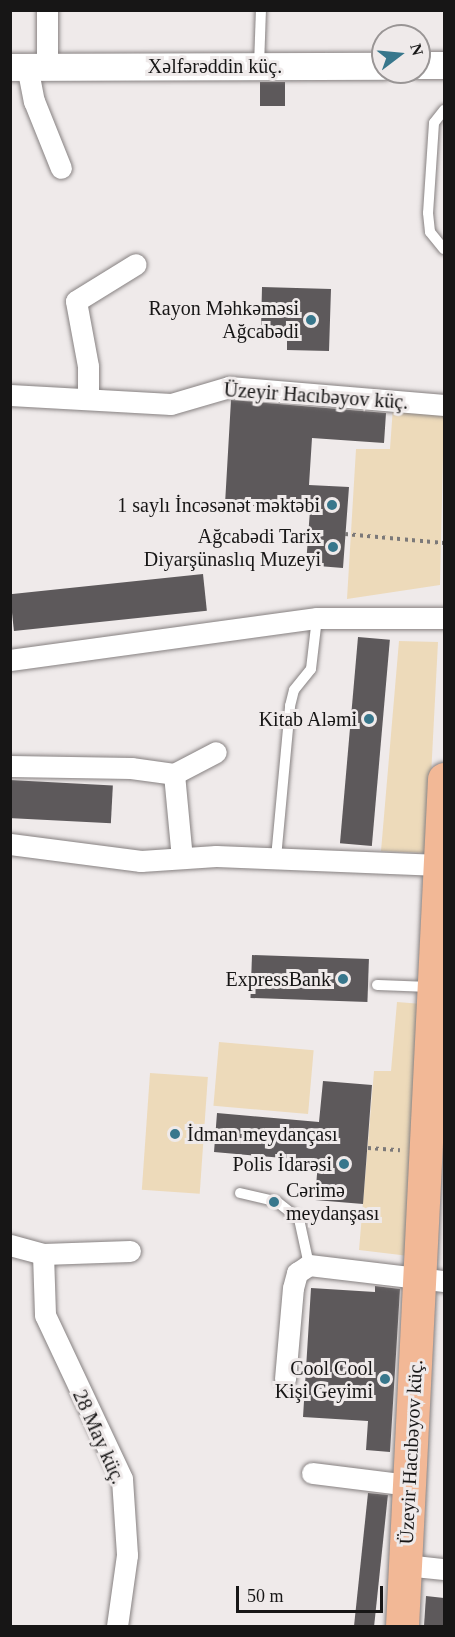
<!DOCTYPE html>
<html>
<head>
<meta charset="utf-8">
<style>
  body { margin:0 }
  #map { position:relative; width:455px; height:1637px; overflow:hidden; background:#efeaea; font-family:"Times New Roman",serif }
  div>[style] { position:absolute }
  .green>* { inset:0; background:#eddaba; transform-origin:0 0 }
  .building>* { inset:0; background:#5d595b; transform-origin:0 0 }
  .path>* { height:4px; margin-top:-2px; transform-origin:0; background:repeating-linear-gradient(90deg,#7c7979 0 3px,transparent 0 7.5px) }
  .roads { filter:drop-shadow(0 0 2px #868181) drop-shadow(0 0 2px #868181) }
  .service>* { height:10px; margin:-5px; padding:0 5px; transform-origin:5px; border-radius:5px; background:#fff }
  .minor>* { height:21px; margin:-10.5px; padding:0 10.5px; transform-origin:10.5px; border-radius:10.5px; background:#fff }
  .tertiary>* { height:27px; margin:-13.5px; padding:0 13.5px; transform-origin:13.5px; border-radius:13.5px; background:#fff }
  .primary>* { height:33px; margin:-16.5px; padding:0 16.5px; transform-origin:16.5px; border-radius:16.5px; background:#f2b896 }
  .dots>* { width:16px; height:16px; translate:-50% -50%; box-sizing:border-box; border:3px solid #efeaea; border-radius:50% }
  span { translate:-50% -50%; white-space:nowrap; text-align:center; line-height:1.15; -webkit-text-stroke:6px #efeaea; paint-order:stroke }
  .street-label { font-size:20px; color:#171616 }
  .poi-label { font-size:20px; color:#171616 }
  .right { translate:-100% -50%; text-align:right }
  .left { translate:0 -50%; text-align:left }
  .frame { position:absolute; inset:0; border:12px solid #171616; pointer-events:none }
  .north { position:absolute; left:371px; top:24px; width:60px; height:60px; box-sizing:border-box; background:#efeaea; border:2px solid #999595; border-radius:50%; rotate:74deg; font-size:16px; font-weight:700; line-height:24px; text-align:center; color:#171616 }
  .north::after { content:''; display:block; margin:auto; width:21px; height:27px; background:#38778c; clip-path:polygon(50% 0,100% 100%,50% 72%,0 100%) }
  .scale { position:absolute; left:236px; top:1586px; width:147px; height:27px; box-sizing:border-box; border:3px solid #171616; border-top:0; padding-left:8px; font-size:18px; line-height:21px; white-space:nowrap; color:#171616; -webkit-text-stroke:4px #efeaea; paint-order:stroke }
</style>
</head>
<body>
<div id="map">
  <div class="green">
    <div style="clip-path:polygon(393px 407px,444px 411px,440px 585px,347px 599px,356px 449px,390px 449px)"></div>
    <div style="clip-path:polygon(399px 641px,438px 642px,427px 853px,381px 851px)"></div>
    <div style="clip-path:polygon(397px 1002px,422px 1004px,409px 1256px,359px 1250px,374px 1071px,391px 1071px)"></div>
    <div style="left:219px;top:1042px;width:95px;height:64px;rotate:5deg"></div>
    <div style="left:150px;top:1073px;width:58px;height:117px;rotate:4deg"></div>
  </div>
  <div class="building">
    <div style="left:260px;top:82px;width:25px;height:24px"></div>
    <div style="clip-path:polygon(262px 287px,331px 289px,329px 351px,287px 350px,287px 330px,261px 329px)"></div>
    <div style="clip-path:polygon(231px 400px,386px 413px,384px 443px,312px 438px,309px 485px,349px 487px,343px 568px,306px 565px,310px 510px,225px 504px)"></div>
    <div style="left:203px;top:574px;width:37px;height:194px;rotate:84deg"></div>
    <div style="left:358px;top:637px;width:32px;height:207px;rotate:5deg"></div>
    <div style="left:10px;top:780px;width:103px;height:38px;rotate:3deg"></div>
    <div style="left:252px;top:955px;width:117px;height:43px;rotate:2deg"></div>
    <div style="clip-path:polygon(323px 1081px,372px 1085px,363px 1204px,315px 1200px,318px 1161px,214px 1152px,217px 1113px,319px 1122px)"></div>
    <div style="clip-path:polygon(375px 1286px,400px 1289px,390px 1452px,366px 1450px,368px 1421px,303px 1417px,311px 1288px,375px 1292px)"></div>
    <div style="left:368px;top:1493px;width:20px;height:133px;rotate:6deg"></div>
    <div style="clip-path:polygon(426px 1596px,444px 1598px,444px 1626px,424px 1626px)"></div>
  </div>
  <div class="path">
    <div style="left:345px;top:534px;width:99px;rotate:5.2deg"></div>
    <div style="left:368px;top:1148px;width:32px;rotate:4deg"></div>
  </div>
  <div class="roads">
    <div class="service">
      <div style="left:259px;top:66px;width:56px;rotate:-88deg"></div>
      <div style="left:444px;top:110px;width:16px;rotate:128deg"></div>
      <div style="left:434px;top:123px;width:90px;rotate:93.8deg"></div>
      <div style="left:428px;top:213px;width:19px;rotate:84deg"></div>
      <div style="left:430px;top:232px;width:22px;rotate:51deg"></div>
      <div style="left:276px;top:858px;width:153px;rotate:-84.7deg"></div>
      <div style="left:290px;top:706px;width:16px;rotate:-76deg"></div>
      <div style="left:294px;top:690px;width:27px;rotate:-51deg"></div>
      <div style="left:311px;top:669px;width:51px;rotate:-83.3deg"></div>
      <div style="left:377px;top:985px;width:54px;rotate:2.1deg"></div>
      <div style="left:240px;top:1193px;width:37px;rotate:13deg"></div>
      <div style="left:276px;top:1201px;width:29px;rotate:38deg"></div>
      <div style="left:299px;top:1219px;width:47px;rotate:77.7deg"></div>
    </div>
    <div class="minor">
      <div style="left:47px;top:10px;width:56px;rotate:90deg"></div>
      <div style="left:27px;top:66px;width:36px;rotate:79deg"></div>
      <div style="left:34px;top:101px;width:72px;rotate:68.1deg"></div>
      <div style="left:10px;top:395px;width:161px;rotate:3.2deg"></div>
      <div style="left:171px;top:404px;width:60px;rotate:-16.3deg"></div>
      <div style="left:229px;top:387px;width:216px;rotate:4.8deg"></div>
      <div style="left:88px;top:398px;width:32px;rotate:-90deg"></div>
      <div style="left:88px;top:366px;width:66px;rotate:-100.5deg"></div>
      <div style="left:76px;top:301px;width:70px;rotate:-31.7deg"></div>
      <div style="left:10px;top:660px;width:310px;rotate:-7.8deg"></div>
      <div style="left:317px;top:618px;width:127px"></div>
      <div style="left:10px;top:766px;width:121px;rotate:0.9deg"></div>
      <div style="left:131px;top:768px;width:43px;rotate:7.9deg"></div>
      <div style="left:174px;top:774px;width:84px;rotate:84.6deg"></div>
      <div style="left:174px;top:774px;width:47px;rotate:-27.6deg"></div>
      <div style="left:10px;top:844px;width:132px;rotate:7.4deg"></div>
      <div style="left:141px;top:861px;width:75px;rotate:-3.8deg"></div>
      <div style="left:216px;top:856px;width:224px;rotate:2.3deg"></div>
      <div style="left:10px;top:1245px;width:34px;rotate:15deg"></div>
      <div style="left:43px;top:1254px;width:87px;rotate:-2deg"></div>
      <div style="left:43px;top:1254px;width:61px;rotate:88.1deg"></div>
      <div style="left:45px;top:1315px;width:181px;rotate:64.8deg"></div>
      <div style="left:122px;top:1479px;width:76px;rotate:86.2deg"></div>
      <div style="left:127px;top:1555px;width:72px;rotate:98deg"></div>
      <div style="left:285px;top:1379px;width:91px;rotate:-85deg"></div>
      <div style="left:293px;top:1288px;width:16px;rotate:-75deg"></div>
      <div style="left:297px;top:1273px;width:14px;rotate:-34deg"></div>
      <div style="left:309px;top:1265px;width:136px;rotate:6.8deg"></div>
      <div style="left:312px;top:1473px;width:98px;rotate:7.1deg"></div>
      <div style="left:405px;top:1565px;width:39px;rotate:6deg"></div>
    </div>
    <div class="tertiary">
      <div style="left:419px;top:65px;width:25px"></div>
      <div style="left:10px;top:67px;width:373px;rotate:-0.2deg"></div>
    </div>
    <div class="primary">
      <div style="left:402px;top:1626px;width:848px;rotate:-87.16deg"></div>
    </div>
  </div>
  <div class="dots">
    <div style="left:311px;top:320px;background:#38778c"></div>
    <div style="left:332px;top:505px;background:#38778c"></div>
    <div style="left:333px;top:547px;background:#38778c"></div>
    <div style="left:369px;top:719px;background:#38778c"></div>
    <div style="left:343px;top:979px;background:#38778c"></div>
    <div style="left:175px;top:1134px;background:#38778c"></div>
    <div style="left:344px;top:1164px;background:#38778c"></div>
    <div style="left:274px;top:1202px;background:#38778c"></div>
    <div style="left:385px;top:1379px;background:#38778c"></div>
  </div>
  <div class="street-label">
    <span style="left:215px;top:66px">Xəlfərəddin küç.</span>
    <span style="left:316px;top:396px;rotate:4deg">Üzeyir Hacıbəyov küç.</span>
    <span style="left:99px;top:1437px;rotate:66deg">28 May küç.</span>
    <span style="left:411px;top:1452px;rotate:-87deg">Üzeyir Hacıbəyov küç.</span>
  </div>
  <div class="poi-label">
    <span class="right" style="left:299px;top:320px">Rayon Məhkəməsi<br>Ağcabədi</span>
    <span class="right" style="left:320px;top:505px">1 saylı İncəsənət məktəbi</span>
    <span class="right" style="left:321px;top:548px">Ağcabədi Tarix<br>Diyarşünaslıq Muzeyi</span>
    <span class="right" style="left:357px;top:719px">Kitab Aləmi</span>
    <span class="right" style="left:331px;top:979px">ExpressBank</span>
    <span class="left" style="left:187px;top:1134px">İdman meydançası</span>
    <span class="right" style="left:332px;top:1164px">Polis İdarəsi</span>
    <span class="left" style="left:286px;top:1202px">Cərimə<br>meydanşası</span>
    <span class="right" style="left:373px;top:1380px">Cool Cool<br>Kişi Geyimi</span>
  </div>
  <div class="frame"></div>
  <div class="north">N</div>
  <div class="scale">50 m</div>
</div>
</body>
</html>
